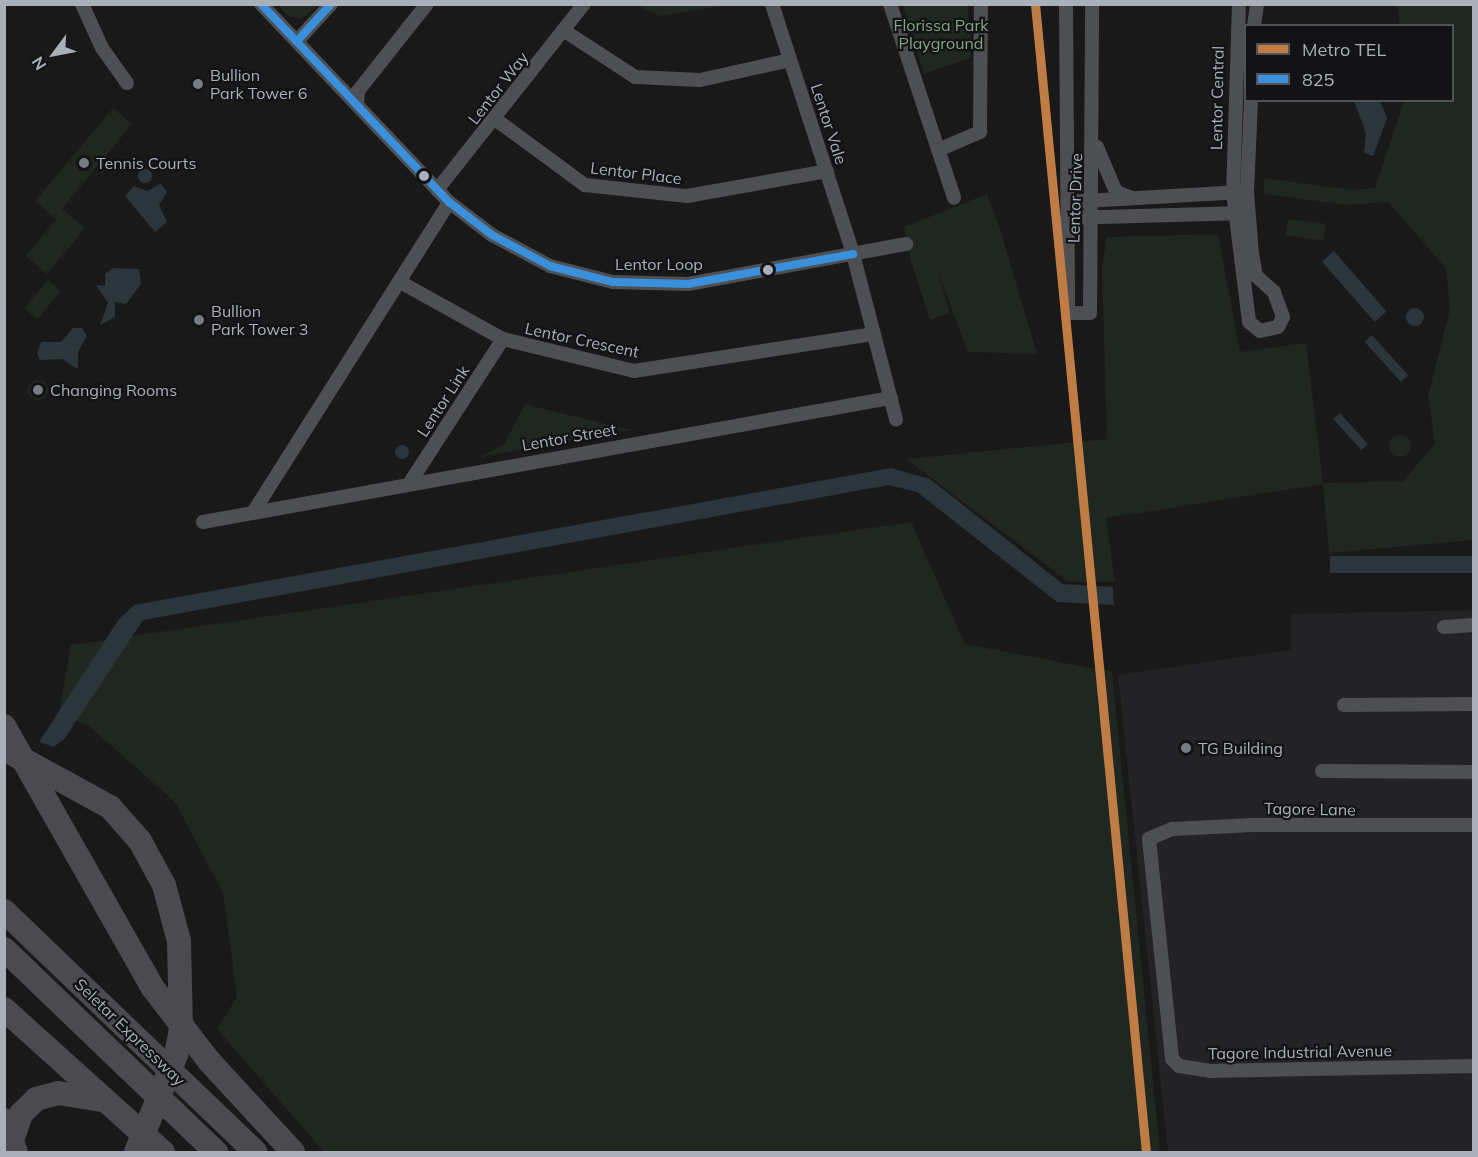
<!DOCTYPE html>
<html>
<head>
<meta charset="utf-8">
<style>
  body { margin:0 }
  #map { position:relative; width:1478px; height:1157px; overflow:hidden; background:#191919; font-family:Mulish,sans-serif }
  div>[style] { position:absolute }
  .built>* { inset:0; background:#232325 }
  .green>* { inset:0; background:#1f2720; transform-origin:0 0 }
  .round { border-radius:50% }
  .water>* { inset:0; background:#2b353c; transform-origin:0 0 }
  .street>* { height:14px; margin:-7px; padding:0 7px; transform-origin:7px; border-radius:7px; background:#4d4f52 }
  .primary>* { height:21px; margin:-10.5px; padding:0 10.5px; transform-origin:10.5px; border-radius:10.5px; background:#4b4b4e }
  .highway>* { height:24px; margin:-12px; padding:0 12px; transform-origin:12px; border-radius:12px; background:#4b4b4f }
  .highway-bridge>* { height:24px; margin:-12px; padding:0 12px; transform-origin:12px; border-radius:12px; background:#4b4b4f }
  .bus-1>* { height:8px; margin:-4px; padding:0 4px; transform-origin:4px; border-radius:4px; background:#3a90db }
  .metro-1>* { height:9px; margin:-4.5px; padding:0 4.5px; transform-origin:4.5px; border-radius:4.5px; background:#bf7c45 }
  .dots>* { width:16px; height:16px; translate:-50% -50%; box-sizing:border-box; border:3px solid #131315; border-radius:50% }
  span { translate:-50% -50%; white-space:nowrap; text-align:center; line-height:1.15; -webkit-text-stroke:4.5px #131315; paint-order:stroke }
  .park-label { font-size:16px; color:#81a682 }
  .poi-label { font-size:16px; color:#aab0ba }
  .left { translate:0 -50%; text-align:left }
  .street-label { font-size:16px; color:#aab0ba }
  .frame { position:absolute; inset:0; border:6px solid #aab0ba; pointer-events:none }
  .legend { position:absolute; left:1244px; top:24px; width:210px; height:78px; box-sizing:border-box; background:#131315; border:2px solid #4f5257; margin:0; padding:8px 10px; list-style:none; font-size:18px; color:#aab0ba }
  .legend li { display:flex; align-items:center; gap:12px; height:30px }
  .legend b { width:30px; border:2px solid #4f5257 }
  .north { position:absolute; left:24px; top:24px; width:60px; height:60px; -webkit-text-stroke:4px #131315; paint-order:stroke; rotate:238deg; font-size:16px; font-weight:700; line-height:24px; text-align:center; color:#aab0ba }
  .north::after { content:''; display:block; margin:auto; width:21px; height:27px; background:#aab0ba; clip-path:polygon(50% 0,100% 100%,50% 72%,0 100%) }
</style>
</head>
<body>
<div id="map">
  <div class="built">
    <div style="clip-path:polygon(1473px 610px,1473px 1152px,1168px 1152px,1118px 675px,1291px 650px,1291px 614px)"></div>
  </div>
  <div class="green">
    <div style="clip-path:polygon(278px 5px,319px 5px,301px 19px,288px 16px)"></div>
    <div style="clip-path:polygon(729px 5px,660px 16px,637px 5px,729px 4px)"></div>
    <div style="clip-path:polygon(903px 5px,968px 5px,971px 58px,924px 74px)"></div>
    <div style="clip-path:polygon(1397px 5px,1473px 5px,1473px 540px,1329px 553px,1323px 484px,1106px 518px,1115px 582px,1069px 582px,906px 459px,1107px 439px,1102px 267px,1107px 237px,1218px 234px,1240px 352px,1306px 343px,1323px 483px,1403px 481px,1435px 444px,1428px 396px,1450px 309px,1446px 268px,1388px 202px,1345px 205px,1264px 194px,1264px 178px,1352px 190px,1375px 188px,1404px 101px,1452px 100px,1452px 26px,1400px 25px)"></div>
    <div style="clip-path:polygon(113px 108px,132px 124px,62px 209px,85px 228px,47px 274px,26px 256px,56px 219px,35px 201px)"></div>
    <div style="clip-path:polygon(987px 194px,1000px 229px,1037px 354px,968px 352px,938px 272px,950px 313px,930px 320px,911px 261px,904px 227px)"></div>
    <div style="left:1288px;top:219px;width:38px;height:17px;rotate:7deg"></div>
    <div style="left:48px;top:280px;width:17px;height:37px;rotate:40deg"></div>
    <div class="round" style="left:28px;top:380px;width:20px;height:20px"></div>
    <div style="clip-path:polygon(525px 404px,540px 408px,630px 430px,480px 457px,504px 444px)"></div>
    <div class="round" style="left:1389px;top:435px;width:22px;height:22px"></div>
    <div style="clip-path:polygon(911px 522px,965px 644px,1112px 672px,1160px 1152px,324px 1152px,217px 1029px,237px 997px,223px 893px,175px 802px,89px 726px,59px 714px,71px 645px)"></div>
  </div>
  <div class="water">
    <div style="clip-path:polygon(1354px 101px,1380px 101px,1387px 118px,1373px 156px,1364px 153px,1366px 133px)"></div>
    <div class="round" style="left:138px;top:169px;width:14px;height:14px"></div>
    <div style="clip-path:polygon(161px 184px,167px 192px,159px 205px,167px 222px,155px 232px,125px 196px,134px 186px,147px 191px)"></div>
    <div style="left:1334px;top:251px;width:80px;height:16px;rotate:49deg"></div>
    <div style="clip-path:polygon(113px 268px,139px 269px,141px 284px,126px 304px,115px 302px,115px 317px,100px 325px,108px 303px,96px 285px,105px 286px,105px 274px)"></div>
    <div class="round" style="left:1406px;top:308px;width:18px;height:18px"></div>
    <div style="clip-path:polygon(73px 328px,82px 328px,87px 336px,78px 352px,78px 369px,62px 359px,40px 360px,37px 353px,41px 342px,61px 342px)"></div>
    <div style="left:1372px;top:335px;width:54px;height:10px;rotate:48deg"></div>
    <div style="left:1340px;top:413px;width:42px;height:9px;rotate:48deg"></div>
    <div class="round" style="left:395px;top:445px;width:14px;height:14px"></div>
    <div style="clip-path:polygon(891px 468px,930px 479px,1063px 584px,1113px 587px,1114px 605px,1057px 602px,917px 492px,889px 485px,143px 620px,65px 738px,54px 747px,39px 742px,119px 619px,134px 605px)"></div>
    <div style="left:1473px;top:556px;width:17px;height:143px;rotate:90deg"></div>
  </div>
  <div class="street">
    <div style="left:82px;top:4px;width:48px;rotate:65.6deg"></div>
    <div style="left:102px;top:48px;width:43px;rotate:54.5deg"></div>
    <div style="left:261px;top:4px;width:273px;rotate:46.5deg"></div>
    <div style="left:449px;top:202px;width:54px;rotate:37.5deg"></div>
    <div style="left:492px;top:235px;width:66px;rotate:28.1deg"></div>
    <div style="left:550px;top:266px;width:65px;rotate:14.3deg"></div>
    <div style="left:613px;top:282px;width:75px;rotate:1.5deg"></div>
    <div style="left:688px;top:284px;width:222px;rotate:-10.4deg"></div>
    <div style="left:772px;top:4px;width:263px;rotate:72deg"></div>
    <div style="left:853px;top:254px;width:171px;rotate:75.4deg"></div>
    <div style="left:890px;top:4px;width:204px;rotate:71.7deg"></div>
    <div style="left:1066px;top:4px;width:309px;rotate:89.6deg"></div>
    <div style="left:1068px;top:313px;width:22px"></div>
    <div style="left:1090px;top:313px;width:309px;rotate:-89.6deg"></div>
    <div style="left:1239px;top:4px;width:189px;rotate:91.8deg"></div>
    <div style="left:1233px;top:193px;width:130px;rotate:82.9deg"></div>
    <div style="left:1249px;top:322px;width:14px;rotate:39deg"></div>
    <div style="left:1260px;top:331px;width:18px;rotate:-13deg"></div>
    <div style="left:1278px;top:327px;width:11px;rotate:-63deg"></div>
    <div style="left:1283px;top:317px;width:27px;rotate:-110deg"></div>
    <div style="left:1274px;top:292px;width:24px;rotate:-138deg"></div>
    <div style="left:1256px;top:276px;width:22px;rotate:-100deg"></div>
    <div style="left:1252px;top:254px;width:62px;rotate:-94.6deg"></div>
    <div style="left:1247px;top:192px;width:92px;rotate:-87.5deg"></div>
    <div style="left:1254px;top:26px;width:22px;rotate:-82deg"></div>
    <div style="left:563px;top:30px;width:86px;rotate:33.1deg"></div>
    <div style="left:635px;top:77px;width:65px;rotate:2.6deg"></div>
    <div style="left:700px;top:80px;width:92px;rotate:-12.5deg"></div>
    <div style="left:297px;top:41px;width:50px;rotate:-47.4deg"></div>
    <div style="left:357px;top:105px;width:14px;rotate:-86deg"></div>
    <div style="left:358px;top:91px;width:111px;rotate:-51.6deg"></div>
    <div style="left:495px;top:119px;width:112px;rotate:36.3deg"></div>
    <div style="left:585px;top:185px;width:103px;rotate:6.2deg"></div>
    <div style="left:687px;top:196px;width:142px;rotate:-10.1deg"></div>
    <div style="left:1097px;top:147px;width:49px;rotate:67.1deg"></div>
    <div style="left:1116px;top:192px;width:15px;rotate:20deg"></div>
    <div style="left:938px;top:150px;width:46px;rotate:-23.2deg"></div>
    <div style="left:980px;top:132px;width:128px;rotate:-89.6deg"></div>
    <div style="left:437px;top:190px;width:237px;rotate:-51.7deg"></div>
    <div style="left:1068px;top:202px;width:174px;rotate:-3.3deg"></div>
    <div style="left:1067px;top:218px;width:177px;rotate:-1.6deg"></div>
    <div style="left:402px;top:283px;width:115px;rotate:29deg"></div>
    <div style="left:503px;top:339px;width:135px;rotate:13.7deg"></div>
    <div style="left:634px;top:371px;width:243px;rotate:-8.8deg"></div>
    <div style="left:411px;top:481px;width:169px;rotate:-57.1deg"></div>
    <div style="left:254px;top:511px;width:365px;rotate:-57.7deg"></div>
    <div style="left:203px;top:522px;width:699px;rotate:-10.22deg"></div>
    <div style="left:1444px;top:627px;width:30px;rotate:-4deg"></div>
    <div style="left:1344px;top:705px;width:130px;rotate:-0.4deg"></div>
    <div style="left:1322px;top:771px;width:152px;rotate:0.4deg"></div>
    <div style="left:1474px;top:825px;width:221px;rotate:180deg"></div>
    <div style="left:1253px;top:825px;width:81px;rotate:177.2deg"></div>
    <div style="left:1172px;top:829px;width:25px;rotate:157deg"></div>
    <div style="left:1149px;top:839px;width:221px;rotate:84deg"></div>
    <div style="left:1172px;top:1059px;width:10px;rotate:45deg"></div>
    <div style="left:1179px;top:1066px;width:30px;rotate:9deg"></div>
    <div style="left:1209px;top:1071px;width:265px;rotate:-1.1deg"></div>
  </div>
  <div class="primary">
    <div style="left:4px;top:1118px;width:36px;rotate:69deg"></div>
  </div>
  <div class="highway">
    <div style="left:4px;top:726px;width:301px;rotate:60.4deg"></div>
    <div style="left:153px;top:988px;width:92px;rotate:52.5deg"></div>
    <div style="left:209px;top:1061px;width:124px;rotate:47.3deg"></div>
    <div style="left:4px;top:911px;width:348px;rotate:43.8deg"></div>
    <div style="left:4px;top:949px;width:294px;rotate:43.8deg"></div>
    <div style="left:4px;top:1009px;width:214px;rotate:42deg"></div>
    <div style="left:12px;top:1140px;width:28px;rotate:-71deg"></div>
    <div style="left:21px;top:1114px;width:21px;rotate:-45deg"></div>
    <div style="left:36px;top:1099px;width:23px;rotate:-15deg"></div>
    <div style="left:58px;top:1093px;width:46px;rotate:8.8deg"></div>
  </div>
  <div class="highway-bridge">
    <div style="left:4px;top:749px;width:121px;rotate:28.7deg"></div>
    <div style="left:110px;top:807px;width:45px;rotate:48.6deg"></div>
    <div style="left:140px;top:841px;width:50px;rotate:61.4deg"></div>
    <div style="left:164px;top:885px;width:58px;rotate:75deg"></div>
    <div style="left:179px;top:941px;width:88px;rotate:88.7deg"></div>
    <div style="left:181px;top:1029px;width:26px;rotate:101deg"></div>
    <div style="left:176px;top:1055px;width:105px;rotate:112.4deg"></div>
  </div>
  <div class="bus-1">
    <div style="left:261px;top:4px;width:273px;rotate:46.5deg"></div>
    <div style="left:449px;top:202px;width:54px;rotate:37.5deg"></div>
    <div style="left:492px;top:235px;width:66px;rotate:28.1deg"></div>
    <div style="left:550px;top:266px;width:65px;rotate:14.3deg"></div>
    <div style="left:613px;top:282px;width:75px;rotate:1.5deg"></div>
    <div style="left:688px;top:284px;width:168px;rotate:-10.3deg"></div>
    <div style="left:297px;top:41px;width:50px;rotate:-47.4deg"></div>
  </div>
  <div class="metro-1">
    <div style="left:1035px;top:4px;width:1153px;rotate:84.48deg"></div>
  </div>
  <div class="dots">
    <div style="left:198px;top:84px;background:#777b82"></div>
    <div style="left:84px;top:163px;background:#777b82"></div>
    <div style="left:424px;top:176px;background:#aab0ba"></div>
    <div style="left:768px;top:270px;background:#aab0ba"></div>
    <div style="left:199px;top:320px;background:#777b82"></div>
    <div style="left:38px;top:390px;background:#777b82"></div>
    <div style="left:1186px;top:748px;background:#777b82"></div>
  </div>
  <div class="park-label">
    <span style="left:941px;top:34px">Florissa Park<br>Playground</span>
  </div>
  <div class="poi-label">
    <span class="left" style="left:210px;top:84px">Bullion<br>Park Tower 6</span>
    <span class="left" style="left:96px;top:163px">Tennis Courts</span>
    <span class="left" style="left:211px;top:320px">Bullion<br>Park Tower 3</span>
    <span class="left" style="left:50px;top:390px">Changing Rooms</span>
    <span class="left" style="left:1198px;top:748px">TG Building</span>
  </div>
  <div class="street-label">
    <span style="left:498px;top:88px;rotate:-52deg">Lentor Way</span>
    <span style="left:1217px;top:98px;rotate:-89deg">Lentor Central</span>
    <span style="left:829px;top:124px;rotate:72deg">Lentor Vale</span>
    <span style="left:636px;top:173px;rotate:7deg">Lentor Place</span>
    <span style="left:1075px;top:198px;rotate:-88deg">Lentor Drive</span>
    <span style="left:659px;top:264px">Lentor Loop</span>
    <span style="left:582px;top:340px;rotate:12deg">Lentor Crescent</span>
    <span style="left:443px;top:401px;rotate:-57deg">Lentor Link</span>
    <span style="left:569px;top:437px;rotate:-10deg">Lentor Street</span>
    <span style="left:1310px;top:809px;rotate:1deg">Tagore Lane</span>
    <span style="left:130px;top:1032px;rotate:44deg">Seletar Expressway</span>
    <span style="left:1300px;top:1052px;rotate:-1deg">Tagore Industrial Avenue</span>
  </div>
  <div class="frame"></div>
  <ul class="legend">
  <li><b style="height:8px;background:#bf7c45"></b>Metro TEL</li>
  <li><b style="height:8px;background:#3a90db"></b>825</li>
  </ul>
  <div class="north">N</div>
</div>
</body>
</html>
